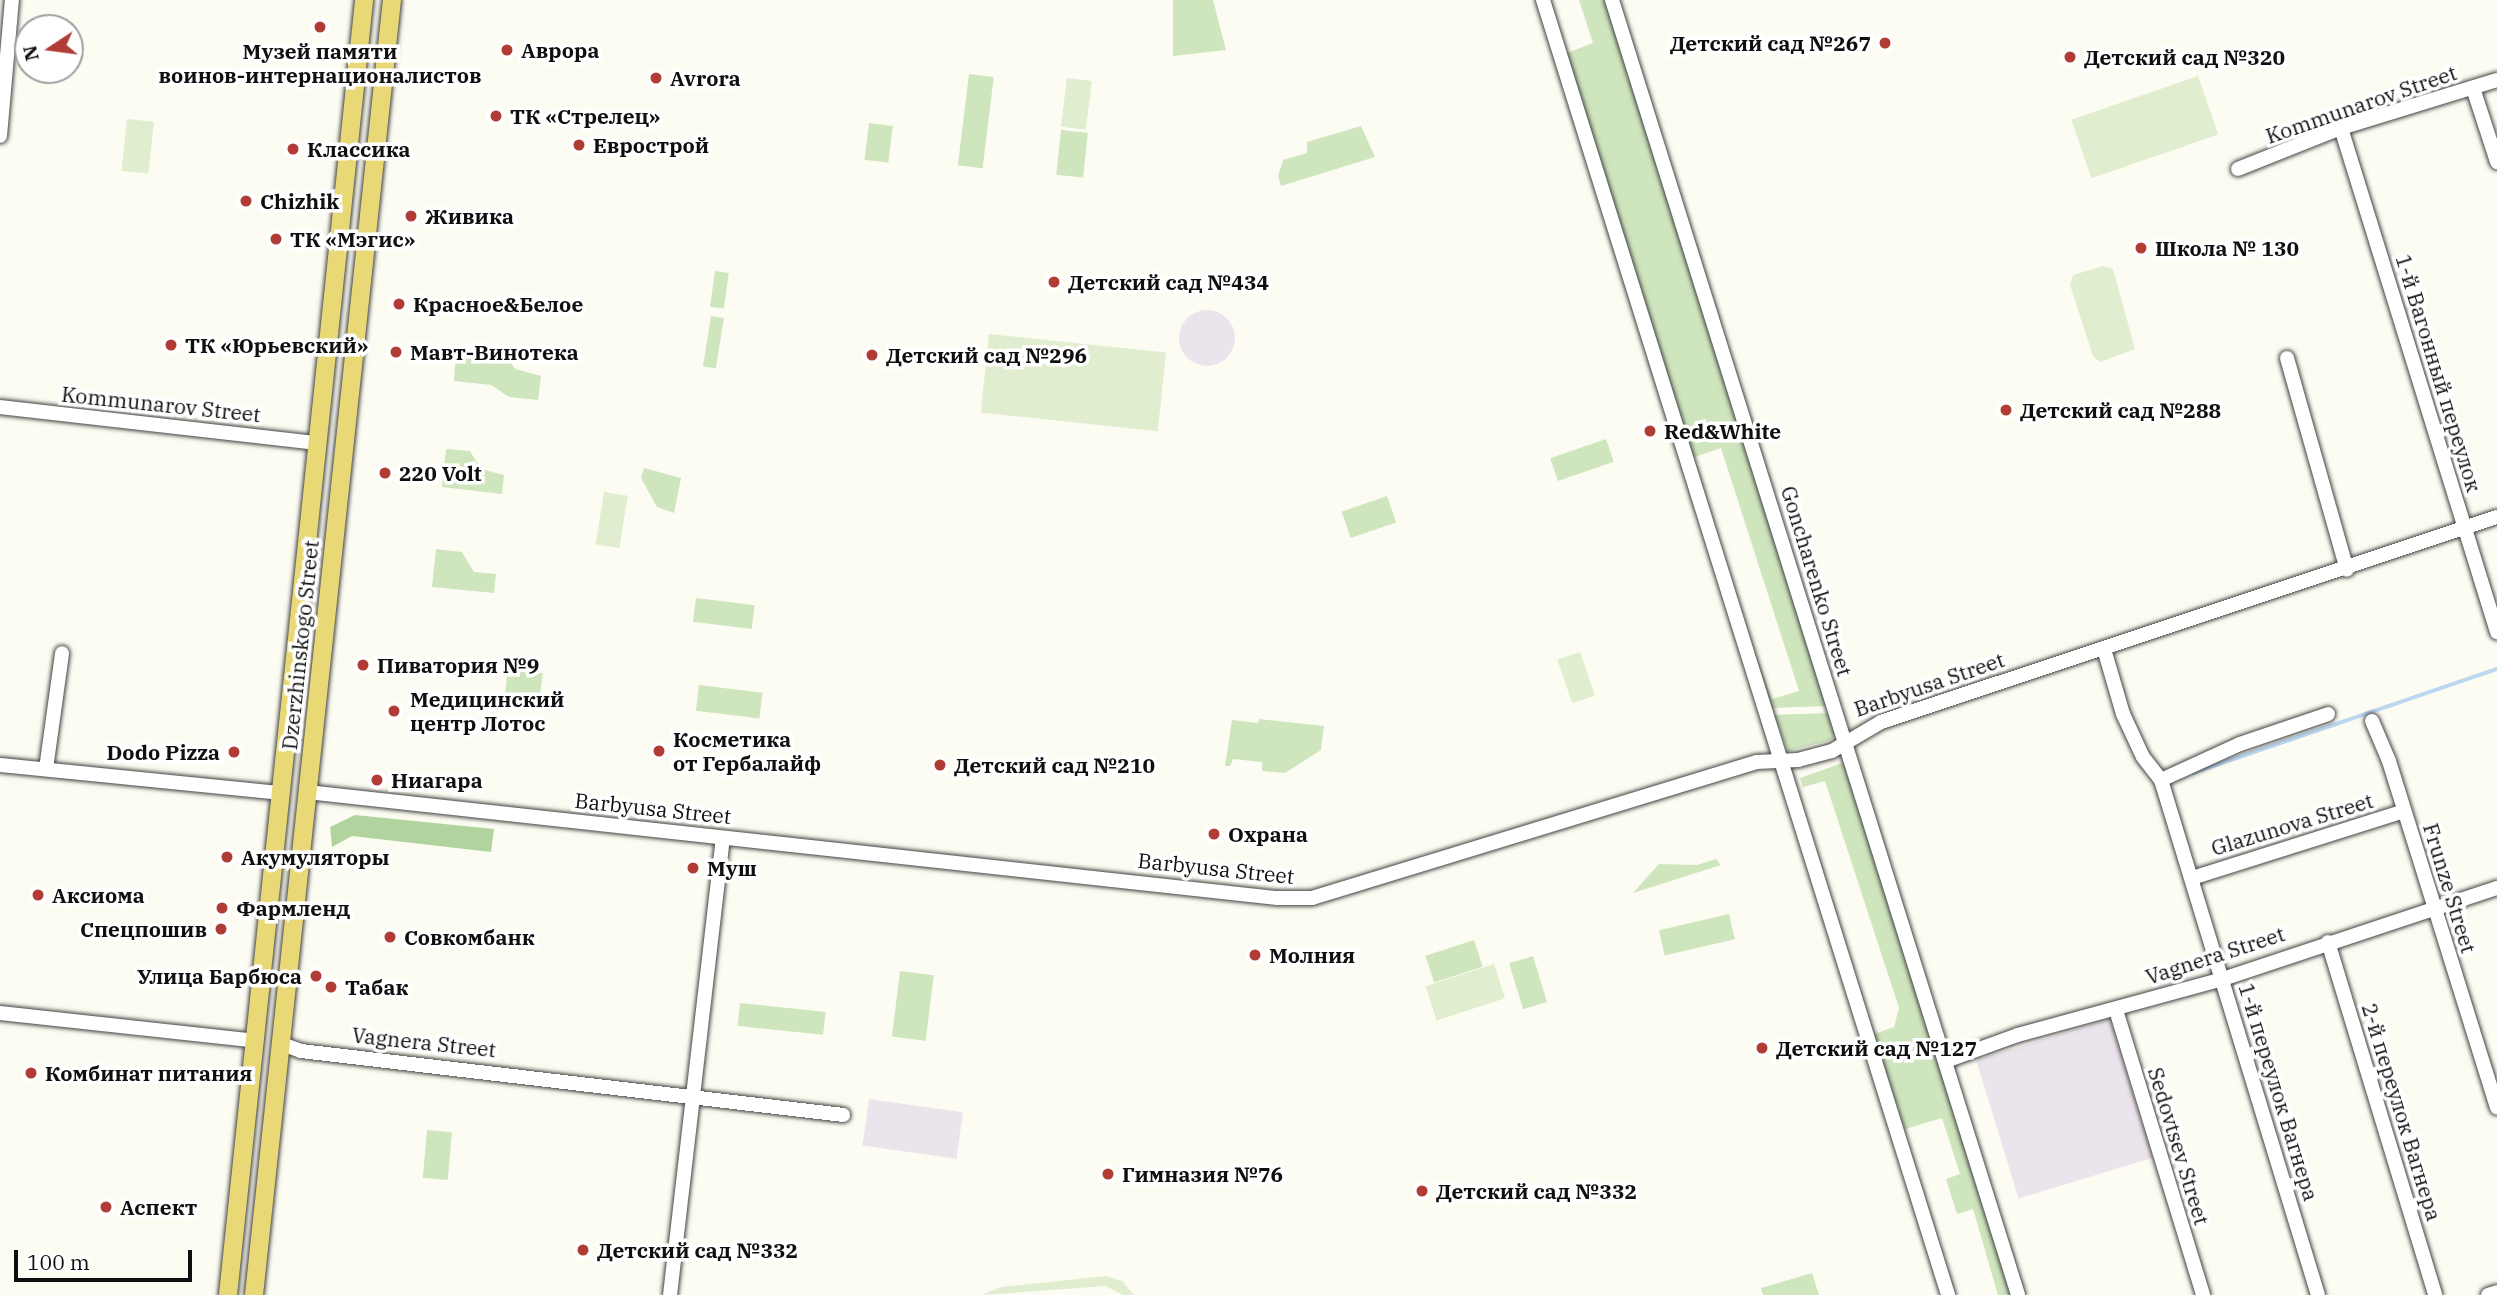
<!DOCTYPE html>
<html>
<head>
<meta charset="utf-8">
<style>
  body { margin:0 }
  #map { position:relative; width:2497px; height:1295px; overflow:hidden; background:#fdfcf2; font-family:"IBM Plex Serif",serif }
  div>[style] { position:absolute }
  .industrial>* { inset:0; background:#ece4ec; transform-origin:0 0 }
  .round { border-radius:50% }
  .green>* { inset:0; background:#cee5be; transform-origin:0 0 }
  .forest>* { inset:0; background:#b1d49f }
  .pitch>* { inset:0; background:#e0edcf; transform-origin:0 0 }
  .stream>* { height:3.5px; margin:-1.75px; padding:0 1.75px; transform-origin:1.75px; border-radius:1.75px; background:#bcd7f0 }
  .roads { filter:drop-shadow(0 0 2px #424242) drop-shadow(0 0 2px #424242) }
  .minor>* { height:14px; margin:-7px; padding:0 7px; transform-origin:7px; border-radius:7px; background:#fff }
  .major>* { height:18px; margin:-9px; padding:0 9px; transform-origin:9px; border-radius:9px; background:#e9d976 }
  .dots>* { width:19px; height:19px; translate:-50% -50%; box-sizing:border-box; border:4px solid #fff; border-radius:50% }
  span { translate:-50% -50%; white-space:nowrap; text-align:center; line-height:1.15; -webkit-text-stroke:7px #fff; paint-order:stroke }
  .poi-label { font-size:21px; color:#0f0f0f; font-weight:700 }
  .right { translate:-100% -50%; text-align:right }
  .left { translate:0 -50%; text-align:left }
  .street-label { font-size:21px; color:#0f0f0f }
  .north { position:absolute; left:14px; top:14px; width:70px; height:70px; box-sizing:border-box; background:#fff; border:2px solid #9f9f9f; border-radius:50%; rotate:257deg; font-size:19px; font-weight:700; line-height:28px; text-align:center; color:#0f0f0f }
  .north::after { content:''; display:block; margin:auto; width:24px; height:32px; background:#b03c35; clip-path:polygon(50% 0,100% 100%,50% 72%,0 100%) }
  .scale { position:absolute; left:14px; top:1250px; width:178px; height:32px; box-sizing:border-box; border:4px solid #0f0f0f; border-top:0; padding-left:9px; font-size:21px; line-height:24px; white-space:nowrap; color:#0f0f0f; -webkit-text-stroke:5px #fff; paint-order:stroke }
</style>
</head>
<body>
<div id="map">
  <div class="industrial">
    <div class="round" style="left:1179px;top:310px;width:56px;height:56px"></div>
    <div style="left:2110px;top:1019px;width:145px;height:140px;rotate:73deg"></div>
    <div style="left:869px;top:1099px;width:95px;height:47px;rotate:8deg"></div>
  </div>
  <div class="green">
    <div style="clip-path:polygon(1173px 0,1213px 0,1226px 50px,1173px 56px)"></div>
    <div style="clip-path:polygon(1550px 0,1567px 53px,1593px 43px,1579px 0,1608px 0,1827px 706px,1772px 708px,1748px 633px,1772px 699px,1799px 691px,1721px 448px,1694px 457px,1743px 620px)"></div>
    <div style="left:969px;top:74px;width:25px;height:92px;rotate:7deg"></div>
    <div style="left:869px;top:123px;width:24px;height:37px;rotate:7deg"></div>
    <div style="clip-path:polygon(1361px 126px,1375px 157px,1281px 186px,1278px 176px,1283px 160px,1307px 153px,1307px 142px)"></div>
    <div style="left:1061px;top:130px;width:27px;height:45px;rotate:6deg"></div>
    <div style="left:715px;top:271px;width:14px;height:36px;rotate:8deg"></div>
    <div style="left:711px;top:316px;width:13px;height:51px;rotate:9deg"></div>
    <div style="clip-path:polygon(456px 348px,505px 354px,515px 369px,541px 376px,538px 400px,509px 397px,491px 385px,454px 381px)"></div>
    <div style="left:1606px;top:439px;width:24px;height:59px;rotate:71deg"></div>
    <div style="clip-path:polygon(446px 449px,470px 451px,481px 469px,504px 475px,502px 494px,442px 487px)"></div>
    <div style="clip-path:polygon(644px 468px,681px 478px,674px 513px,657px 507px,641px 478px)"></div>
    <div style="left:1387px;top:496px;width:28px;height:48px;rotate:71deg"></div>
    <div style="clip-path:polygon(436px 549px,462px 552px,474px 572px,496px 574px,494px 593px,432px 587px)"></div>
    <div style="left:696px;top:598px;width:59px;height:24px;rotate:7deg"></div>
    <div style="left:508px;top:669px;width:35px;height:34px;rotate:7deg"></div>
    <div style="left:699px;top:685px;width:64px;height:26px;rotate:7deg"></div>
    <div style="clip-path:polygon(1830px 713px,1835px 734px,1831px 740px,1788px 751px,1774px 715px)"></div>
    <div style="clip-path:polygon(1259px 719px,1324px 726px,1321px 750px,1285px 773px,1262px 771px,1262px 762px,1233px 759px,1230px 766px,1225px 766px,1232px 720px,1258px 723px)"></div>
    <div style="clip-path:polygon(1845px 762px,2011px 1295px,1998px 1295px,1973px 1209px,1957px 1214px,1946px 1179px,1960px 1174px,1942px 1118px,1905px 1129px,1874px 1034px,1894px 1027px,1899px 1008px,1825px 781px,1803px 787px,1800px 778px)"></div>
    <div style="clip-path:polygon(1716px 859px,1721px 865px,1633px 893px,1659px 864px,1697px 865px)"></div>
    <div style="left:1729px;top:914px;width:26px;height:72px;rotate:77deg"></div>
    <div style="left:1474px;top:940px;width:28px;height:51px;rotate:72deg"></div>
    <div style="left:1533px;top:956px;width:48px;height:25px;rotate:73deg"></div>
    <div style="left:900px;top:971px;width:34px;height:66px;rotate:7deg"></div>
    <div style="left:740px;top:1003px;width:86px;height:23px;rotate:6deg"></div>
    <div style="left:427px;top:1130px;width:25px;height:48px;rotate:5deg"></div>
    <div style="clip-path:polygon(1812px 1273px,1819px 1295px,1763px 1295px,1761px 1288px)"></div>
  </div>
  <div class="forest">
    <div style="clip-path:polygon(355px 815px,494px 829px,491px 852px,352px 836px,332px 847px,330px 827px)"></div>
  </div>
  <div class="pitch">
    <div style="left:2198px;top:76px;width:62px;height:134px;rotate:71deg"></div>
    <div style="left:1067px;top:78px;width:25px;height:49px;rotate:7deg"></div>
    <div style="left:127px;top:119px;width:27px;height:52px;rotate:6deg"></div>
    <div style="clip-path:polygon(2103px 266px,2113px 269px,2135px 349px,2100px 362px,2093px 356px,2070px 285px,2073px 275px)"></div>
    <div style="left:989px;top:334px;width:178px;height:79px;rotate:6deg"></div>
    <div style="left:604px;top:492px;width:24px;height:53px;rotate:9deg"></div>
    <div style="left:1580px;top:652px;width:46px;height:24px;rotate:71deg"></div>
    <div style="left:1494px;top:964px;width:36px;height:72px;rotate:72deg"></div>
    <div style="clip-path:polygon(1106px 1276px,1122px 1281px,1134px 1295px,1123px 1295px,1106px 1286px,982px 1295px,1001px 1287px)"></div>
  </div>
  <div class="stream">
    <div style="left:2193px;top:773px;width:321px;rotate:-18.9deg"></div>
  </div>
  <div class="roads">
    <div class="minor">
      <div style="left:1543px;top:0;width:1357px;rotate:72.63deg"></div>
      <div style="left:1612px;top:0;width:1357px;rotate:72.59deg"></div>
      <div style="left:2473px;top:88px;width:78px;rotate:72deg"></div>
      <div style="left:2341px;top:128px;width:528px;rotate:72.8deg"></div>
      <div style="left:0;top:136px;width:137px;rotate:-85deg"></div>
      <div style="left:2238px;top:169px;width:111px;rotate:-21.7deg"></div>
      <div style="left:2341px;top:128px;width:163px;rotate:-17.1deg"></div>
      <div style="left:2287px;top:358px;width:220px;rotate:74.2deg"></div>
      <div style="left:0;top:407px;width:319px;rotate:6.5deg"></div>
      <div style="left:2104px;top:649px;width:68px;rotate:73.7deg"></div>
      <div style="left:2123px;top:714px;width:47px;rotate:65.1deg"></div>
      <div style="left:2143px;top:757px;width:29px;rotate:52deg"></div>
      <div style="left:2161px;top:780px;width:538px;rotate:73.05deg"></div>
      <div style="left:2372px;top:721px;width:43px;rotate:67deg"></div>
      <div style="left:2389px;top:761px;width:363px;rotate:72.7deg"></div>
      <div style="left:0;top:765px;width:281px;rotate:5.7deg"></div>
      <div style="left:46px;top:769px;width:117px;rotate:-82.1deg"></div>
      <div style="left:2161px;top:780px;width:87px;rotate:-24.5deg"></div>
      <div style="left:2240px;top:744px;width:93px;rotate:-18.8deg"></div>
      <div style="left:307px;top:792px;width:976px;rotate:6.24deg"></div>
      <div style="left:1277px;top:898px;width:35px"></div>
      <div style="left:1312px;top:898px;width:465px;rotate:-17deg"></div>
      <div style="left:1757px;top:762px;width:41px;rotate:-2.8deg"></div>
      <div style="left:1798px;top:760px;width:35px;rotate:-15deg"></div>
      <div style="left:1832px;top:751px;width:57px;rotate:-30.6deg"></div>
      <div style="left:1881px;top:722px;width:649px;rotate:-18.41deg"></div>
      <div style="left:2192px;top:878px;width:222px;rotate:-17.5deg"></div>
      <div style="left:2328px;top:942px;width:369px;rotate:73.1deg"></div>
      <div style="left:2116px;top:1010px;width:298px;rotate:73deg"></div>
      <div style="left:0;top:1013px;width:258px;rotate:6.2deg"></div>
      <div style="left:282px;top:1044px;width:20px;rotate:20deg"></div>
      <div style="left:301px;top:1051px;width:546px;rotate:6.73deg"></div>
      <div style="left:1946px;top:1061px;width:77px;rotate:-19.9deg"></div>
      <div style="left:2018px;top:1035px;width:213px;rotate:-15.3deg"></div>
      <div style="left:2223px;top:979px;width:289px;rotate:-18.4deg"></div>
      <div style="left:670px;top:1295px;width:460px;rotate:-83.4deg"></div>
      <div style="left:2488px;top:1295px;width:9px;rotate:-18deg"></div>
    </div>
    <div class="major">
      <div style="left:228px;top:1295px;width:1302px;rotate:-84deg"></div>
      <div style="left:254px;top:1295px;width:1302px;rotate:-83.92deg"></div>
    </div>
  </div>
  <div class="dots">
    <div style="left:320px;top:27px;background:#b03c35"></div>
    <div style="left:1885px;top:43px;background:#b03c35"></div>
    <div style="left:507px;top:50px;background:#b03c35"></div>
    <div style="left:2070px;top:57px;background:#b03c35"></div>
    <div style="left:656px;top:78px;background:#b03c35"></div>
    <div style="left:496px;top:116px;background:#b03c35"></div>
    <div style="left:579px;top:145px;background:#b03c35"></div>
    <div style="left:293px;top:149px;background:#b03c35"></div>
    <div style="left:246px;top:201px;background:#b03c35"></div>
    <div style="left:411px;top:216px;background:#b03c35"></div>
    <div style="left:276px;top:239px;background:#b03c35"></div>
    <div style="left:2141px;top:248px;background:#b03c35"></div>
    <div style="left:1054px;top:282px;background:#b03c35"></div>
    <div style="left:399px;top:304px;background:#b03c35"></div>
    <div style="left:171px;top:345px;background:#b03c35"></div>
    <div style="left:396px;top:352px;background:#b03c35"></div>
    <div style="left:872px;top:355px;background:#b03c35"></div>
    <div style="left:2006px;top:410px;background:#b03c35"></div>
    <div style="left:1650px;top:431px;background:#b03c35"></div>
    <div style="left:385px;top:473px;background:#b03c35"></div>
    <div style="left:363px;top:665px;background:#b03c35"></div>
    <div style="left:394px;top:711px;background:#b03c35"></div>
    <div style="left:659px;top:751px;background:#b03c35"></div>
    <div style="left:234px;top:752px;background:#b03c35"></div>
    <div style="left:940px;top:765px;background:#b03c35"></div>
    <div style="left:377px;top:780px;background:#b03c35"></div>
    <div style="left:1214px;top:834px;background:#b03c35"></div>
    <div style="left:227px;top:857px;background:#b03c35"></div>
    <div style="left:693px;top:868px;background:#b03c35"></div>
    <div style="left:38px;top:895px;background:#b03c35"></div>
    <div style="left:222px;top:908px;background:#b03c35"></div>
    <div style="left:221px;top:929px;background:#b03c35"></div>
    <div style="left:390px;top:937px;background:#b03c35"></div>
    <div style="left:1255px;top:955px;background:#b03c35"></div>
    <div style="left:316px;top:976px;background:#b03c35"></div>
    <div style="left:331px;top:987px;background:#b03c35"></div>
    <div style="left:1762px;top:1048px;background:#b03c35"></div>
    <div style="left:31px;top:1073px;background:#b03c35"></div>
    <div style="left:1108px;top:1174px;background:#b03c35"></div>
    <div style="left:1422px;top:1191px;background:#b03c35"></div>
    <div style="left:106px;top:1207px;background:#b03c35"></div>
    <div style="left:583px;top:1250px;background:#b03c35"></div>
  </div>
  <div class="poi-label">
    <span class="right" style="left:1871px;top:43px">Детский сад №267</span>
    <span class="left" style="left:521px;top:50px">Аврора</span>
    <span style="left:320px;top:63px">Музей памяти<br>воинов-интернационалистов</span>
    <span class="left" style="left:2084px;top:57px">Детский сад №320</span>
    <span class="left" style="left:670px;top:78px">Avrora</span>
    <span class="left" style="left:510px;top:116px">ТК «Стрелец»</span>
    <span class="left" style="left:593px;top:145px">Еврострой</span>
    <span class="left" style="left:307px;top:149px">Классика</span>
    <span class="left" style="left:260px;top:201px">Chizhik</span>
    <span class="left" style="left:425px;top:216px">Живика</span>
    <span class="left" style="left:290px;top:239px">ТК «Мэгис»</span>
    <span class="left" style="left:2155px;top:248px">Школа № 130</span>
    <span class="left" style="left:1068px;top:282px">Детский сад №434</span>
    <span class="left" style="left:413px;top:304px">Красное&amp;Белое</span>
    <span class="left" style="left:185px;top:345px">ТК «Юрьевский»</span>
    <span class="left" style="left:410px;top:352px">Мавт-Винотека</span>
    <span class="left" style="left:886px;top:355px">Детский сад №296</span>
    <span class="left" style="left:2020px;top:410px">Детский сад №288</span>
    <span class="left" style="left:1664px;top:431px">Red&amp;White</span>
    <span class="left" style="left:399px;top:473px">220 Volt</span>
    <span class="left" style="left:377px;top:665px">Пиватория №9</span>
    <span class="left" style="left:410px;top:711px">Медицинский<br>центр Лотос</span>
    <span class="left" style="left:673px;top:751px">Косметика<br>от Гербалайф</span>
    <span class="right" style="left:220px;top:752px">Dodo Pizza</span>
    <span class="left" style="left:954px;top:765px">Детский сад №210</span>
    <span class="left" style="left:391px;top:780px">Ниагара</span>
    <span class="left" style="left:1228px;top:834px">Охрана</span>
    <span class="left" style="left:241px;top:857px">Акумуляторы</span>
    <span class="left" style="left:707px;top:868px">Муш</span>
    <span class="left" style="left:52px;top:895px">Аксиома</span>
    <span class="left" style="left:236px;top:908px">Фармленд</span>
    <span class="right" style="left:207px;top:929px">Спецпошив</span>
    <span class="left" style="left:404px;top:937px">Совкомбанк</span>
    <span class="left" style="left:1269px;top:955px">Молния</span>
    <span class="right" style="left:302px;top:976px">Улица Барбюса</span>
    <span class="left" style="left:345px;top:987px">Табак</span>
    <span class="left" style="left:1776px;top:1048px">Детский сад №127</span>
    <span class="left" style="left:45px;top:1073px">Комбинат питания</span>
    <span class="left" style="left:1122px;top:1174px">Гимназия №76</span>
    <span class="left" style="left:1436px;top:1191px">Детский сад №332</span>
    <span class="left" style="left:120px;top:1207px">Аспект</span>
    <span class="left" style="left:597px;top:1250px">Детский cад №332</span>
  </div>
  <div class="street-label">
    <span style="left:2361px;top:104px;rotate:-19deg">Kommunarov Street</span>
    <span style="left:2439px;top:373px;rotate:73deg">1-й Вагонный переулок</span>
    <span style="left:161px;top:404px;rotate:6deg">Kommunarov Street</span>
    <span style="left:1817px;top:581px;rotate:73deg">Goncharenko Street</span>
    <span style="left:300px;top:645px;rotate:-84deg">Dzerzhinskogo Street</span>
    <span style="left:1929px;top:684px;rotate:-19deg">Barbyusa Street</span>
    <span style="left:653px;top:808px;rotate:6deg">Barbyusa Street</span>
    <span style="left:2292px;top:824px;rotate:-17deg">Glazunova Street</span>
    <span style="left:1216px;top:868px;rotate:6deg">Barbyusa Street</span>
    <span style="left:2450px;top:888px;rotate:73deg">Frunze Street</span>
    <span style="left:2215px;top:955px;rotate:-18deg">Vagnera Street</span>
    <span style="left:424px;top:1042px;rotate:6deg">Vagnera Street</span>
    <span style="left:2279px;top:1092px;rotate:73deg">1-й переулок Вагнера</span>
    <span style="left:2402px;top:1112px;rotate:73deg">2-й переулок Вагнера</span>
    <span style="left:2179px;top:1146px;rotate:73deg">Sedovtsev Street</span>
  </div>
  <div class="north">N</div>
  <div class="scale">100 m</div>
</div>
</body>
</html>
